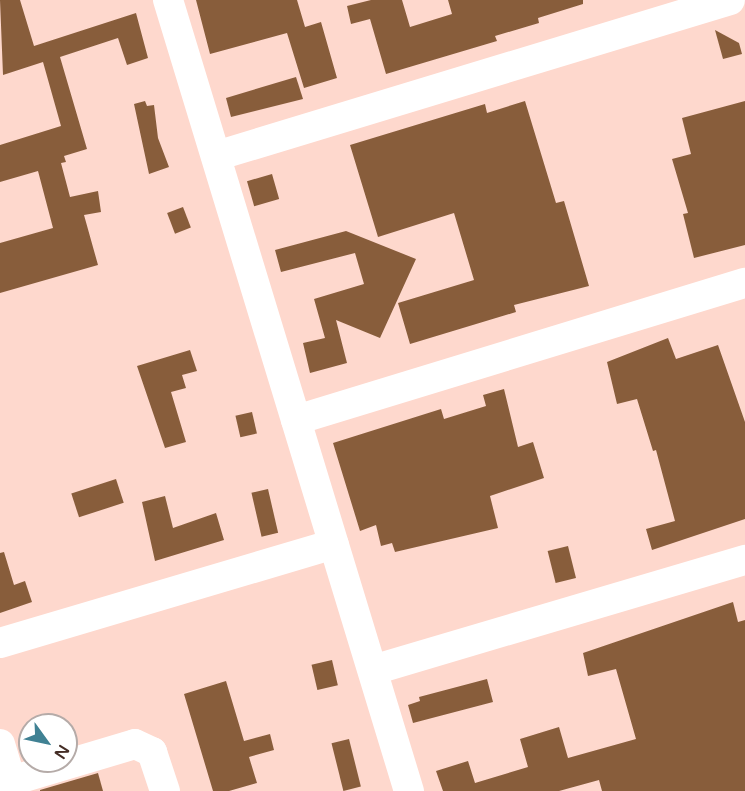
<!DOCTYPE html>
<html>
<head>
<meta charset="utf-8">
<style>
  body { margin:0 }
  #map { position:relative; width:745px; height:791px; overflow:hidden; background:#fed8cd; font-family:"Varela Round",sans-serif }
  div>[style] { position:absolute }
  .building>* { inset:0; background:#885d3b; transform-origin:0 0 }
  .minor>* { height:30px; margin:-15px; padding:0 15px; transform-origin:15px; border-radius:15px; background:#fff }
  span { translate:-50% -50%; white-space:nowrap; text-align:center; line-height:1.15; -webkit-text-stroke:6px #fff; paint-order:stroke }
  .north { position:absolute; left:18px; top:713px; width:60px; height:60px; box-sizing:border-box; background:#fff; border:2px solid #b5aba8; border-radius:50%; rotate:123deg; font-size:16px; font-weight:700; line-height:24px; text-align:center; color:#452e26 }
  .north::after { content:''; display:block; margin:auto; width:21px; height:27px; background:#408193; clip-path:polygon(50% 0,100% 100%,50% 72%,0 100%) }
</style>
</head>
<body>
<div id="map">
  <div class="building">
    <div style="clip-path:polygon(0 0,20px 0,34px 46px,136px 13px,148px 58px,127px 65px,118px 38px,60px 57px,87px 149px,64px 156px,66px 162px,61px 163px,70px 197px,98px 191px,101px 212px,84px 215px,98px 265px,0 293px,0 243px,53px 228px,38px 171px,0 182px,0 145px,61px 126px,43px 62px,3px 75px)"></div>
    <div style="clip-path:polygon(196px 0,297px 0,305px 27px,321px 22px,337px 78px,304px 88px,287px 33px,210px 54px)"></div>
    <div style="clip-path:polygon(371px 0,402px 0,410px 27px,452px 14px,448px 0,583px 0,583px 4px,538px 18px,539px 23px,495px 36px,497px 41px,386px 74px,370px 19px,351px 24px,347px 6px)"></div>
    <div style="clip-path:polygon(715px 30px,739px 43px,742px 54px,723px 59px)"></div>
    <div style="clip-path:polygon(296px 77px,303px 99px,231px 117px,226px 98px)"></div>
    <div style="clip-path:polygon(145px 101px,147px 106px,154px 105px,158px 138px,169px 167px,149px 174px,134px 104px)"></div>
    <div style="clip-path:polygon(525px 101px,556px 203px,564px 201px,589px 286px,514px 305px,516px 312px,410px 344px,398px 303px,474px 280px,454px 213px,378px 237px,350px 145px,485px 104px,487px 113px)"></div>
    <div style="clip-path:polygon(745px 101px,745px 245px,694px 258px,683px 214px,688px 213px,672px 159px,691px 154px,682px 118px)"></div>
    <div style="left:272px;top:174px;width:26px;height:26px;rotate:74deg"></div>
    <div style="left:183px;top:207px;width:22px;height:17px;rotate:69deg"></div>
    <div style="clip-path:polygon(346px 231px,416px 259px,380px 338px,336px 320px,347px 363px,310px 373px,303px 343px,325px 338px,314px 299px,364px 284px,355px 253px,281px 272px,275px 250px)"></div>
    <div style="clip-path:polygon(668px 338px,676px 359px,718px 345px,745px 422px,745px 519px,652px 550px,646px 529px,675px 521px,656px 450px,653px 451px,637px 399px,617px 404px,607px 362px)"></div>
    <div style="clip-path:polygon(190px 350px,197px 371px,182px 375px,186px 388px,171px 392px,186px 442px,165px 448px,137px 366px)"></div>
    <div style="clip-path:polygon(504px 389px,518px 447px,533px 442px,544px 478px,490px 496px,498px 528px,395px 552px,392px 543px,381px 546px,376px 525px,360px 531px,333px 443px,441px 409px,444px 419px,486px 406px,483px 395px)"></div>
    <div style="left:252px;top:412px;width:22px;height:17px;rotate:77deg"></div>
    <div style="left:116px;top:479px;width:25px;height:47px;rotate:72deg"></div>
    <div style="left:268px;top:489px;width:45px;height:17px;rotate:77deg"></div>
    <div style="clip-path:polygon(165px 496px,173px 528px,216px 513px,224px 540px,155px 561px,142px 502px)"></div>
    <div style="left:568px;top:546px;width:33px;height:21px;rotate:76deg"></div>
    <div style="clip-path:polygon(4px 552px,14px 585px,25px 581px,32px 602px,0 613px,0 553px)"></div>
    <div style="clip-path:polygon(733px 602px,738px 622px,745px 620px,745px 791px,602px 791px,599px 780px,559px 791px,443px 791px,436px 771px,468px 761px,475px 783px,528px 767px,520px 739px,559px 727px,568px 758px,636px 739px,616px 669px,588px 676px,583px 653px)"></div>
    <div style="left:332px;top:660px;width:26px;height:21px;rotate:77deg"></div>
    <div style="clip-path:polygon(487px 679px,493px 702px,413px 723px,408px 705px,420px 701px,419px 697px)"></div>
    <div style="clip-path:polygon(226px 681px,244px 741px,270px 734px,274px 750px,249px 757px,257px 783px,229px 791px,213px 791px,184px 694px)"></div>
    <div style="left:349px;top:739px;width:49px;height:18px;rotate:76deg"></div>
    <div style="clip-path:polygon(98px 773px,103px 791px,40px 791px,40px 790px)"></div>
  </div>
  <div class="minor">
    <div style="left:168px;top:0;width:827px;rotate:73.06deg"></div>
    <div style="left:216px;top:156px;width:537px;rotate:-16.88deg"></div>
    <div style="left:296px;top:420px;width:469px;rotate:-17deg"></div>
    <div style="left:0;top:643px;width:348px;rotate:-16.5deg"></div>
    <div style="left:373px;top:670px;width:388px;rotate:-16.5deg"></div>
    <div style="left:0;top:744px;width:49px;rotate:73.4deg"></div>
    <div style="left:11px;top:781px;width:129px;rotate:-16.6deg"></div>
    <div style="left:135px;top:744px;width:19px;rotate:25deg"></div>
    <div style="left:152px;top:752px;width:41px;rotate:71.6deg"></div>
  </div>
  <div class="north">N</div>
</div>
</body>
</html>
